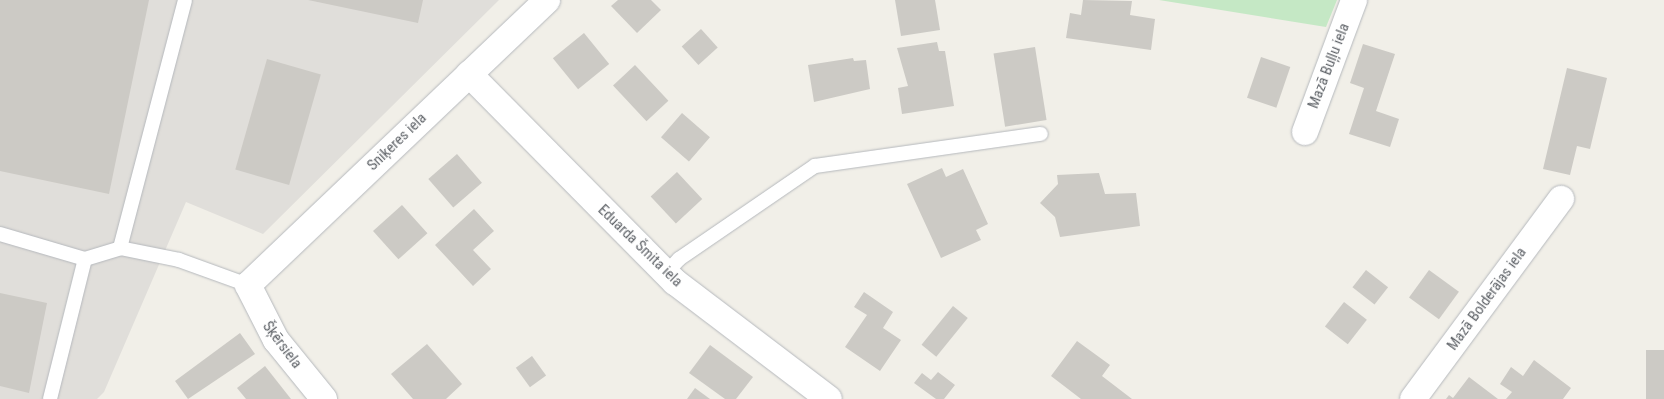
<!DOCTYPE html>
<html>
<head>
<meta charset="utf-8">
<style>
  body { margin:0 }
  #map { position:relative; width:1664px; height:399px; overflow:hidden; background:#f1efe8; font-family:"Roboto Condensed",sans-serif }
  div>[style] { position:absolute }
  .industrial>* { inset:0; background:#e0deda }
  .green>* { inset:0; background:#c5e8c5 }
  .building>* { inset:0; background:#cccac5; transform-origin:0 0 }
  .roads { filter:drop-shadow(0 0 1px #b5b8bc) drop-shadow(0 0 1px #b5b8bc) }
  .service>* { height:14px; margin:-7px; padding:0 7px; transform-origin:7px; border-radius:7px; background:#fff }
  .minor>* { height:26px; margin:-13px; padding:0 13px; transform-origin:13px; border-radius:13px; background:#fff }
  span { translate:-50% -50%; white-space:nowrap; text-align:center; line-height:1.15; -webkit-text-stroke:4.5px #fff; paint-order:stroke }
  .street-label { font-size:15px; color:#5f6368 }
</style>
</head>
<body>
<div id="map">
  <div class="industrial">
    <div style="clip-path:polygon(0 0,499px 0,263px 234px,186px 202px,104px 392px,97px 399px,0 399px)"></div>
  </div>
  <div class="green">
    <div style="clip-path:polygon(1159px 0,1337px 0,1326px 27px)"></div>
  </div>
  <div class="building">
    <div style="clip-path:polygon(0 0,149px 0,109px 194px,0 171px)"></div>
    <div style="clip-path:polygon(308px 0,423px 0,418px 23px)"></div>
    <div style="clip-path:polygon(618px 0,651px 0,661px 10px,637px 33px,611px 6px)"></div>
    <div style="clip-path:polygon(895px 0,935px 0,940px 30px,901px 36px)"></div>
    <div style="clip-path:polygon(1083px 0,1132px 1px,1130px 15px,1155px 19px,1151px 50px,1066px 38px,1070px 13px,1081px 15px)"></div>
    <div style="left:701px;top:29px;width:25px;height:26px;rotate:48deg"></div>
    <div style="left:584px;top:33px;width:40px;height:40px;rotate:51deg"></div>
    <div style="clip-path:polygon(937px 42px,939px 51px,945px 51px,954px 106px,902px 114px,898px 88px,908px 86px,897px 48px)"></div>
    <div style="clip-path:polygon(1363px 44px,1395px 54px,1376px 111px,1399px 119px,1390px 147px,1349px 134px,1364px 88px,1350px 83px)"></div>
    <div style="left:1035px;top:47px;width:74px;height:42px;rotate:81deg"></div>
    <div style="left:1261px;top:57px;width:31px;height:43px;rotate:19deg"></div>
    <div style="clip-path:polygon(853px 58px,854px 61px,866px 60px,870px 89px,814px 102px,808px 65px)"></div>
    <div style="left:267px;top:59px;width:56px;height:115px;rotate:16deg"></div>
    <div style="left:635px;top:65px;width:49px;height:30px;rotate:47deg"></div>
    <div style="clip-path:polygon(1567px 68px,1607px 78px,1590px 149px,1577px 146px,1570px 175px,1543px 169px)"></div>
    <div style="left:682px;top:113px;width:37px;height:32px;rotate:41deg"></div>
    <div style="left:457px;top:154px;width:38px;height:38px;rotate:49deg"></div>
    <div style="clip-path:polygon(942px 168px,946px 177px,963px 169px,988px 224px,976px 230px,981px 240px,941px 258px,907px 184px)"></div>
    <div style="left:677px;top:172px;width:37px;height:36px;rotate:47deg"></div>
    <div style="clip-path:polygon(1099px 173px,1105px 194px,1136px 193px,1140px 226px,1060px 237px,1055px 217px,1040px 203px,1058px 184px,1057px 175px)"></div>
    <div style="left:402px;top:205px;width:38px;height:39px;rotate:48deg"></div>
    <div style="clip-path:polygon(474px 209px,494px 231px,473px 250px,491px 269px,473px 286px,435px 245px)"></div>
    <div style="left:1366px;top:270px;width:28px;height:22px;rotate:38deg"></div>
    <div style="left:1429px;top:270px;width:37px;height:34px;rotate:36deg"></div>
    <div style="clip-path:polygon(864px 292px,893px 312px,883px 328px,901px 340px,880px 371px,845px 347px,867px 315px,854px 307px)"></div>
    <div style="clip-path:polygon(0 293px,47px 303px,29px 393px,0 386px)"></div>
    <div style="left:1344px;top:302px;width:29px;height:31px;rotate:38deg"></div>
    <div style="left:953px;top:306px;width:19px;height:50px;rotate:39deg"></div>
    <div style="clip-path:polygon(240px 333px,255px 354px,188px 399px,175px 381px)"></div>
    <div style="clip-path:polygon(1077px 341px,1110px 365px,1102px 376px,1132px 399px,1081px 399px,1051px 376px)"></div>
    <div style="clip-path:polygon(427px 344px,462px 384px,446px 399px,413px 399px,391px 374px)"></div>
    <div style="clip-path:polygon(710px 345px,753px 377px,736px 399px,725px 399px,689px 373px)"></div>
    <div style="left:1664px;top:350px;width:49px;height:18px;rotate:90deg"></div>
    <div style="left:532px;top:356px;width:24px;height:20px;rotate:54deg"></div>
    <div style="clip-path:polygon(1534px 360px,1571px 388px,1563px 399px,1506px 399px,1512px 392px,1500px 384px,1511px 367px,1523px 376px)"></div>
    <div style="clip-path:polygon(265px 366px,291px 399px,246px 399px,237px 388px)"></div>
    <div style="clip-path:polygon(938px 372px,955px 385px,944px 399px,936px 399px,914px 383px,922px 373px,931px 380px)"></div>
    <div style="clip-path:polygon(1469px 377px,1498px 399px,1446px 399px,1449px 395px,1453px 398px)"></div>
    <div style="clip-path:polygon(695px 388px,710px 399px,687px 399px)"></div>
  </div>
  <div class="roads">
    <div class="service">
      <div style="left:0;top:234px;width:89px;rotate:16.4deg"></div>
      <div style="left:85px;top:259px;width:37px;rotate:-17deg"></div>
      <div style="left:120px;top:248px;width:256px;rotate:-75.3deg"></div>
      <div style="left:120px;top:248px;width:60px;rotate:11.5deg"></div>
      <div style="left:179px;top:260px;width:73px;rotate:19.9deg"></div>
      <div style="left:666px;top:273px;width:19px;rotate:-47deg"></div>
      <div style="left:679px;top:259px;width:165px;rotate:-34.4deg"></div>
      <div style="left:815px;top:166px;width:228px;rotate:-8.1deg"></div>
      <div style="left:50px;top:399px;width:144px;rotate:-76deg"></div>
    </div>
    <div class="minor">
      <div style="left:469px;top:74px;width:293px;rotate:45.3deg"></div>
      <div style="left:675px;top:282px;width:193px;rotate:37.2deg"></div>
      <div style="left:1305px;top:132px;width:141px;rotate:-69.6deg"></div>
      <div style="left:324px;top:399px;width:76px;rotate:-129.1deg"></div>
      <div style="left:276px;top:340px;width:62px;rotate:-117deg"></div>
      <div style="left:248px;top:285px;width:413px;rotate:-43.6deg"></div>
      <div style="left:1413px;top:399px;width:249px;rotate:-53.5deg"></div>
    </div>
  </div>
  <div class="street-label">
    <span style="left:1329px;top:66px;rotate:-69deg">Mazā Buļļu iela</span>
    <span style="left:397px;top:142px;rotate:-44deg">Sniķeres iela</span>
    <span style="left:640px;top:246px;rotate:44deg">Eduarda Šmita iela</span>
    <span style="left:1487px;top:299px;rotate:-54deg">Mazā Bolderājas iela</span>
    <span style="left:282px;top:345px;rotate:53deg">Šķērsiela</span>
  </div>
</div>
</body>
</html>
